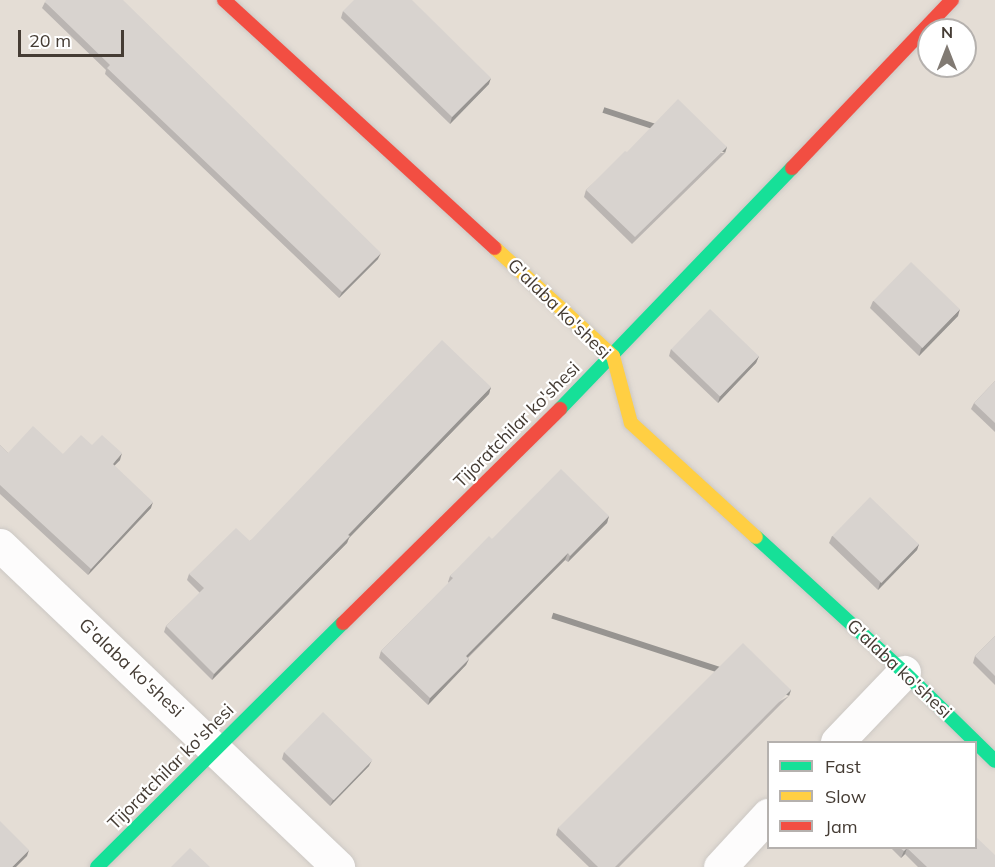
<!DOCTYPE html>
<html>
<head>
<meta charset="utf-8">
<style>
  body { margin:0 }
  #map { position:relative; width:995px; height:867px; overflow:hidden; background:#f0ece8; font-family:Mulish,sans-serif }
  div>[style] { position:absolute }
  .residential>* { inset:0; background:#e4ddd5 }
  .roads { filter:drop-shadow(0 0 2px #ccc8c4) drop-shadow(0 0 2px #ccc8c4) }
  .street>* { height:33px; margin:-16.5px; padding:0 16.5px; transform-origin:16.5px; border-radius:16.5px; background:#fdfcfc }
  .fast>* { height:14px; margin:-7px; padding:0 7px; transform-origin:7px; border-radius:7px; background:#16e098 }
  .slow>* { height:14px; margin:-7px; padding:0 7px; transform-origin:7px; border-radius:7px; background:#ffcf43 }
  .jam>* { height:14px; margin:-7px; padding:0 7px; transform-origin:7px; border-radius:7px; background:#f24e42 }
  .wall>* { inset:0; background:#bab5b2 }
  .shaded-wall>* { inset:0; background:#979491; transform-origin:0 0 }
  .building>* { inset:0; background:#d8d3cf; transform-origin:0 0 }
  span { translate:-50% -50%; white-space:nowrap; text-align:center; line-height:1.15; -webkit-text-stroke:4.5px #fff; paint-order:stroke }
  .street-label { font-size:18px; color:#453c34 }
  .legend { position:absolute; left:767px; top:741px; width:210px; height:108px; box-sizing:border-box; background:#fff; border:2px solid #b5b1ae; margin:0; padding:8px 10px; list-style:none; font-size:18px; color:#453c34 }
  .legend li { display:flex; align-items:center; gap:12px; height:30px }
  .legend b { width:30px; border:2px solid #b5b1ae }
  .north { position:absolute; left:917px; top:18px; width:60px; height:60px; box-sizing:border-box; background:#fff; border:2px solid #b5b1ae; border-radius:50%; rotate:0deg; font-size:16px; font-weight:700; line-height:24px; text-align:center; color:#453c34 }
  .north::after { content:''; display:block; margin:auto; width:21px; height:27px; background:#817a73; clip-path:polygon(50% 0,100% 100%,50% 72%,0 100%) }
  .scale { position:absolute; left:18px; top:30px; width:106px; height:27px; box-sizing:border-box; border:3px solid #453c34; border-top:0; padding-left:8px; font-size:18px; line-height:21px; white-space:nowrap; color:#453c34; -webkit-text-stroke:4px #fff; paint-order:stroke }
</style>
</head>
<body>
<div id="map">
  <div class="residential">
    <div style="clip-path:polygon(evenodd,0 0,995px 0,995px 867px,0 867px,0 0,929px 30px,965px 30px,965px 66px,929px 66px,929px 30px,0 0,768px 742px,976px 742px,976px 848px,768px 848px,768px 742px)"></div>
  </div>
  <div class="roads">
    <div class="street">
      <div style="left:0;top:545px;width:467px;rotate:43.6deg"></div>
      <div style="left:837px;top:742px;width:97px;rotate:-46.3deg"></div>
      <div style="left:720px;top:867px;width:71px;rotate:-47.3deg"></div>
    </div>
    <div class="fast">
      <div style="left:560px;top:409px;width:335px;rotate:-46.1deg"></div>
      <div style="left:756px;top:537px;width:200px;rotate:42.4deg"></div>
      <div style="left:904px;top:672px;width:127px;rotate:44.4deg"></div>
      <div style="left:97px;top:867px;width:346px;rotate:-44.8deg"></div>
    </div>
    <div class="slow">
      <div style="left:495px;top:248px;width:160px;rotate:42.5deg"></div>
      <div style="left:613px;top:356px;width:69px;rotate:75deg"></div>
      <div style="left:631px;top:423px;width:169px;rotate:42.4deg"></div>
    </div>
    <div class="jam">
      <div style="left:224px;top:0;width:367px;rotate:42.5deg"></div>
      <div style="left:792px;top:168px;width:232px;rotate:-46.4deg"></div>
      <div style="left:343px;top:623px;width:305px;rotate:-44.6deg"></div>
    </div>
  </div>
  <div class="wall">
    <div style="clip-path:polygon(45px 2px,378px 259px,339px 298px,105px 74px,106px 70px,42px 8px)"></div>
    <div style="clip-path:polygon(343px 11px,489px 84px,450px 124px,341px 18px)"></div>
    <div style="clip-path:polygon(627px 152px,725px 153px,632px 244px,584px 197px,586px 190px)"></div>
    <div style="clip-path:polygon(873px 301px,958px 316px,919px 356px,870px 308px)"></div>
    <div style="clip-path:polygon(671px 349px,759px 356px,756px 363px,718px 403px,669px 356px)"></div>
    <div style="clip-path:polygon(995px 381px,995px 432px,971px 409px,974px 403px)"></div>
    <div style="clip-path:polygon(491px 387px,489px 394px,349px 538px,347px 543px,212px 680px,164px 632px,166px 626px,200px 593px,187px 580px,189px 574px,250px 541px)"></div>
    <div style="clip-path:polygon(0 445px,8px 453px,63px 454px,92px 445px,120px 460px,114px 466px,151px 508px,88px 575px,0 494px)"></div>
    <div style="clip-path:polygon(609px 516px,607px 523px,568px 562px,565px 560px,468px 658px,469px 659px,466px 665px,428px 705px,379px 658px,381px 651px,449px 583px,448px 582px,450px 576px,492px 539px)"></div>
    <div style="clip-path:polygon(832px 536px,919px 544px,917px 550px,878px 590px,829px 543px)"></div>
    <div style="clip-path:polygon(995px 636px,995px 685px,973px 663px,975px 656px)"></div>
    <div style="clip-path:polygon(789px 696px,619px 867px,589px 867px,556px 835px,558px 828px)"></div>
    <div style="clip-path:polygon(284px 752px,369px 766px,330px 806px,282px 759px)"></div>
    <div style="clip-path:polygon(891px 848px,975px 848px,995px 867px,918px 867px,905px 854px,901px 858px)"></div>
  </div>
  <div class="shaded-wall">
    <div style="clip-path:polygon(491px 78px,489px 84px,450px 124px,452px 117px)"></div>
    <div style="left:727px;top:147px;width:6px;height:129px;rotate:108deg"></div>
    <div style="clip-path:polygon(381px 253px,378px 259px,339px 298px,342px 292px)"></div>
    <div style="clip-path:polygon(960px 309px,958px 316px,919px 356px,921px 349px)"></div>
    <div style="clip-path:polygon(759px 356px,756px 363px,718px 403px,720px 396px)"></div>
    <div style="clip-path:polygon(491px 387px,489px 394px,349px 538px,347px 543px,212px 680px,214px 674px)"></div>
    <div style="clip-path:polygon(122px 453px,120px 460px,110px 470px,113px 464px)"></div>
    <div style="clip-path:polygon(153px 502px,151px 508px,88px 575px,91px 569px)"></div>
    <div style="clip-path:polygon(609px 516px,607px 523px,568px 562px,570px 556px)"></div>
    <div style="clip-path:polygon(919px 544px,917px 550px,878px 590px,880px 583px)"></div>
    <div style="clip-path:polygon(568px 553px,565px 560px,463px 662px,466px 656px)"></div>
    <div style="clip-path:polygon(469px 659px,466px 665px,428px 705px,430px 698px)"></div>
    <div style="left:791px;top:690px;width:6px;height:250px;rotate:108deg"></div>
    <div style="clip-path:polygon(372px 760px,369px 766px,330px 806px,333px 800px)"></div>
    <div style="clip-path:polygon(907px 848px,905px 854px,901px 858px,904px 851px)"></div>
    <div style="clip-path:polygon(29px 850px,27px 856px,16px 867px,12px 867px)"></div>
  </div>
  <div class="building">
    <div style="clip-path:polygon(46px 0,123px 0,381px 253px,342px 292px,107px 68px,110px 65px,45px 2px)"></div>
    <div style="clip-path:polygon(354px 0,412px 0,491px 78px,452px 117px,343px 11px)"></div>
    <div style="clip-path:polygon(678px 99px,727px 147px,635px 237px,586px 190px,625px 151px,627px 152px)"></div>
    <div style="left:911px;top:262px;width:68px;height:54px;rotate:44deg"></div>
    <div style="left:710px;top:309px;width:68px;height:56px;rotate:44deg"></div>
    <div style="clip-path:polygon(442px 340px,491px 387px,348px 535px,350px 536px,214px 674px,166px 626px,204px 588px,189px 574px,236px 528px,250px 541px)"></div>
    <div style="clip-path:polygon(995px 381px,995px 423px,974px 403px)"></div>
    <div style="clip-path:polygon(33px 426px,63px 454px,81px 435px,92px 445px,102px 435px,122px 453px,113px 464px,153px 502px,91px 569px,0 485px,0 445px,8px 453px)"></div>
    <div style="clip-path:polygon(561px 469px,609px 516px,570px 556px,568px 553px,466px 656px,469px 659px,430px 698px,381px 651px,453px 578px,450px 576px,489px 536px,492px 539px)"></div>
    <div style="left:870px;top:497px;width:68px;height:54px;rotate:44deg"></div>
    <div style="clip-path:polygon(995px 636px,995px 676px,975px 656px)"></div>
    <div style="clip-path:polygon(743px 643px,791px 690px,615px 867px,598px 867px,558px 828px)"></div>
    <div style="left:323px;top:712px;width:69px;height:56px;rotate:44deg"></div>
    <div style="clip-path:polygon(0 821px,29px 850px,12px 867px,0 867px)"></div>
    <div style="clip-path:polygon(975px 836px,995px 855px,995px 867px,927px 867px,907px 848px,975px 848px)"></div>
    <div style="clip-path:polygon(190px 848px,210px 867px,171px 867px)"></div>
    <div style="clip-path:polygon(900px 848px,907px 848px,904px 851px)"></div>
  </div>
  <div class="street-label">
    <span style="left:559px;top:309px;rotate:44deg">G'alaba ko'shesi</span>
    <span style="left:517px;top:425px;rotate:-45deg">Tijoratchilar ko'shesi</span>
    <span style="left:131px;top:668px;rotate:43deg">G'alaba ko'shesi</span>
    <span style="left:899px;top:669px;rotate:43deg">G'alaba ko'shesi</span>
    <span style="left:171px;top:767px;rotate:-45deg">Tijoratchilar ko'shesi</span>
  </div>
  <ul class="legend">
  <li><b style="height:8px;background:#16e098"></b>Fast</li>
  <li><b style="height:8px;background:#ffcf43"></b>Slow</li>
  <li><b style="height:8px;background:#f24e42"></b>Jam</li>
  </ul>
  <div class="north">N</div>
  <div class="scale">20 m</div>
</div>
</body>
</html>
